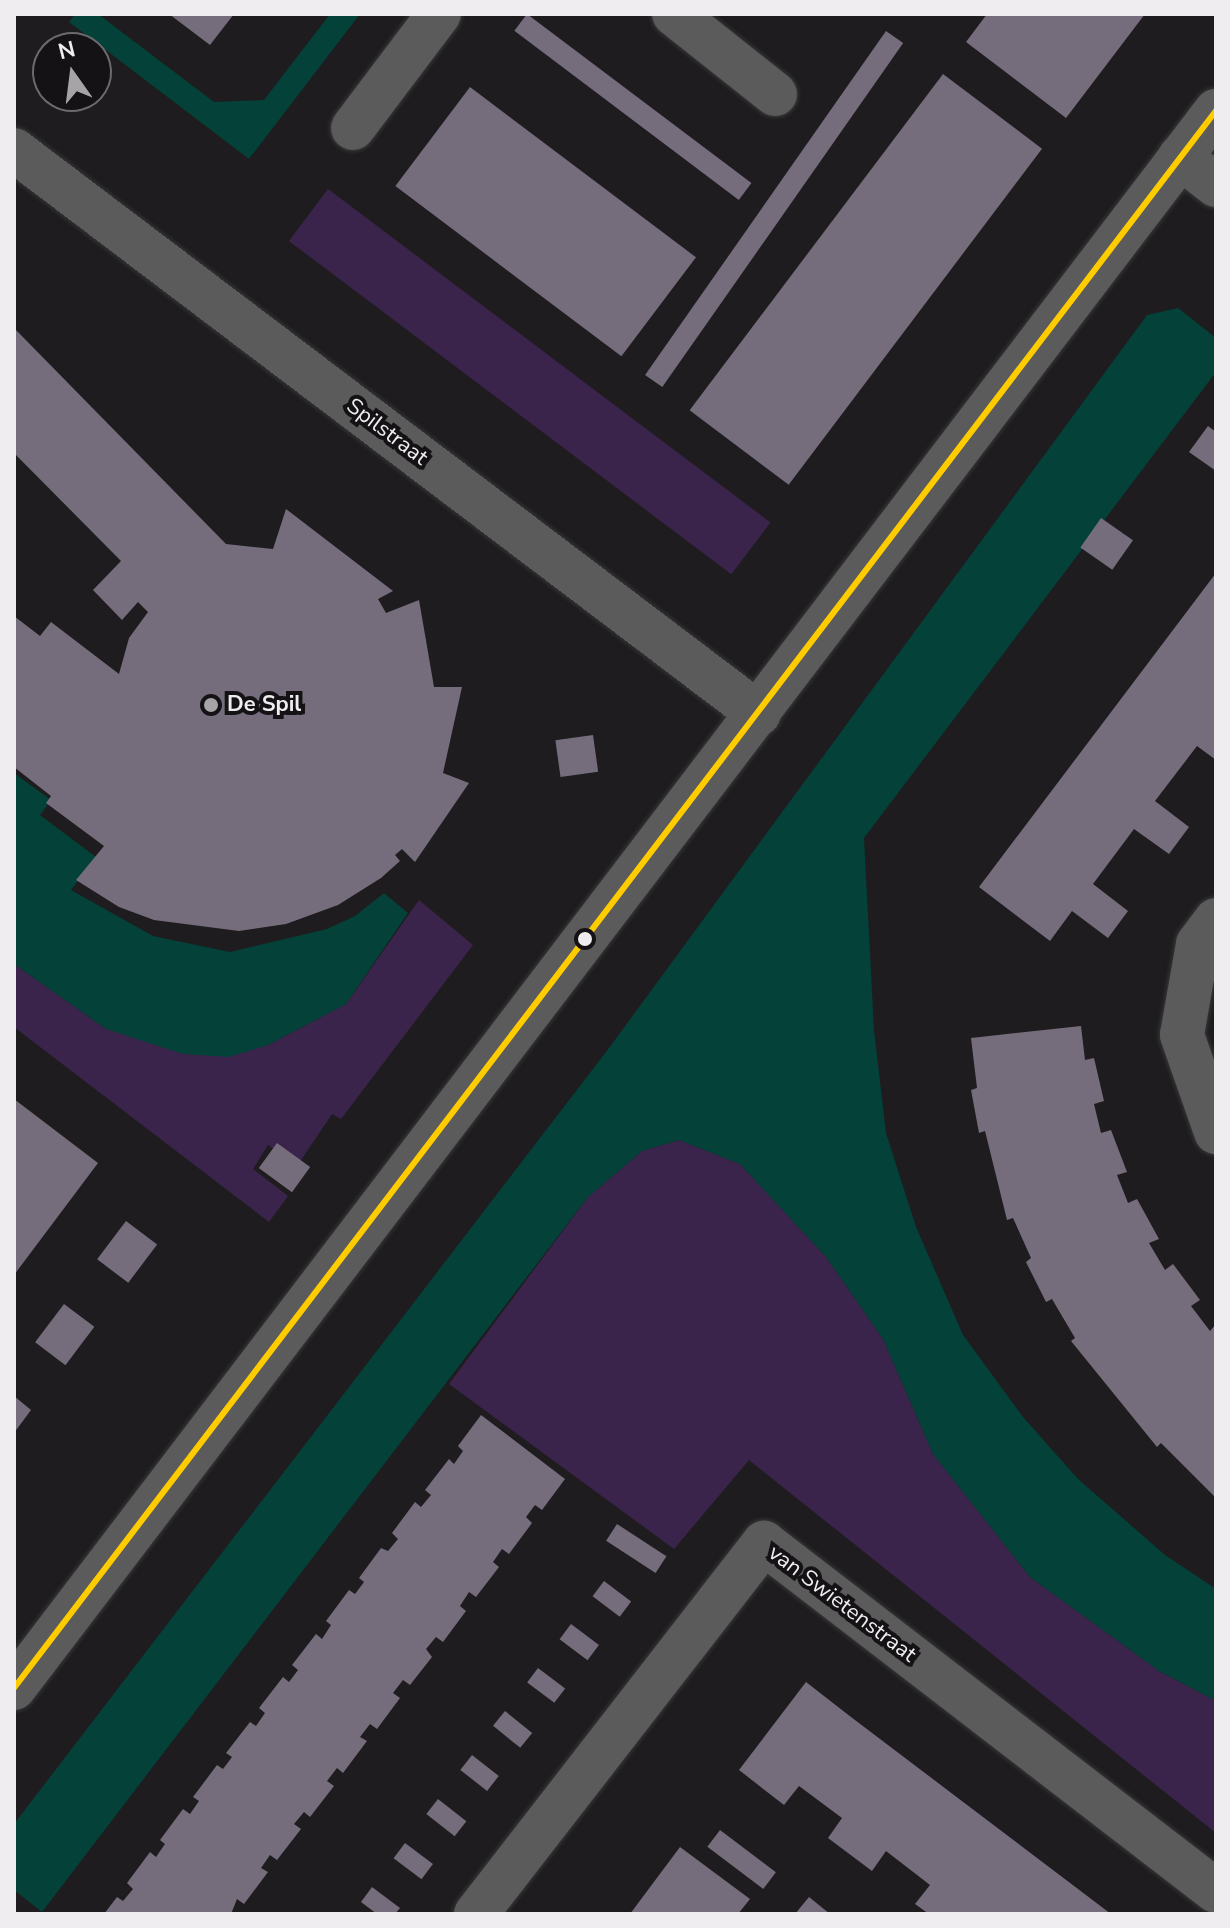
<!DOCTYPE html>
<html>
<head>
<meta charset="utf-8">
<style>
  body { margin:0 }
  #map { position:relative; width:1230px; height:1928px; overflow:hidden; background:#1e1c1f; font-family:"Nunito Sans",sans-serif }
  div>[style] { position:absolute }
  .green>* { inset:0; background:#3b244c; transform-origin:0 0 }
  .water>* { inset:0; background:#034139 }
  .building>* { inset:0; background:#766d7c; transform-origin:0 0 }
  .roads { filter:drop-shadow(0 0 2px #373637) drop-shadow(0 0 2px #373637) }
  .minor>* { height:44px; margin:-22px; padding:0 22px; transform-origin:22px; border-radius:22px; background:#5b5b5b }
  .bus-1>* { height:6px; margin:-3px; padding:0 3px; transform-origin:3px; border-radius:3px; background:#fc0 }
  .dots>* { width:22px; height:22px; translate:-50% -50%; box-sizing:border-box; border:4px solid #151216; border-radius:50% }
  span { translate:-50% -50%; white-space:nowrap; text-align:center; line-height:1.15; -webkit-text-stroke:8px #151216; paint-order:stroke }
  .street-label { font-size:22px; color:#efedf0 }
  .poi-label { font-size:22px; color:#efedf0; font-weight:700 }
  .left { translate:0 -50%; text-align:left }
  .frame { position:absolute; inset:0; border:16px solid #efedf0; pointer-events:none }
  .north { position:absolute; left:32px; top:32px; width:80px; height:80px; box-sizing:border-box; background:#151216; border:2px solid #6c6a6d; border-radius:50%; rotate:346deg; font-size:22px; font-weight:700; line-height:32px; text-align:center; color:#efedf0 }
  .north::after { content:''; display:block; margin:auto; width:28px; height:36px; background:#a6a4a7; clip-path:polygon(50% 0,100% 100%,50% 72%,0 100%) }
</style>
</head>
<body>
<div id="map">
  <div class="green">
    <div style="left:328px;top:189px;width:554px;height:65px;rotate:37deg"></div>
    <div style="clip-path:polygon(419px 900px,473px 945px,341px 1119px,332px 1114px,297px 1166px,268px 1145px,253px 1169px,288px 1196px,269px 1222px,14px 1027px,14px 964px,106px 1029px,139px 1037px,268px 1045px,346px 1004px)"></div>
    <div style="clip-path:polygon(679px 1140px,740px 1164px,826px 1257px,883px 1339px,933px 1454px,1030px 1577px,1159px 1671px,1216px 1701px,1216px 1833px,749px 1460px,674px 1549px,449px 1384px,588px 1197px,642px 1151px)"></div>
  </div>
  <div class="water">
    <div style="clip-path:polygon(75px 14px,98px 14px,214px 102px,264px 100px,330px 14px,360px 14px,249px 159px,69px 22px)"></div>
    <div style="clip-path:polygon(1178px 308px,1216px 338px,1216px 372px,864px 838px,874px 1030px,886px 1133px,916px 1227px,963px 1335px,1023px 1417px,1078px 1479px,1165px 1555px,1216px 1589px,1216px 1701px,1159px 1671px,1030px 1577px,933px 1454px,883px 1339px,826px 1257px,740px 1164px,679px 1140px,642px 1151px,588px 1197px,42px 1912px,14px 1890px,14px 1824px,609px 1048px,1147px 315px)"></div>
    <div style="clip-path:polygon(14px 773px,51px 800px,40px 815px,96px 857px,71px 890px,153px 936px,230px 952px,327px 929px,355px 916px,384px 893px,408px 913px,346px 1004px,268px 1045px,229px 1057px,183px 1054px,106px 1029px,14px 964px)"></div>
  </div>
  <div class="building">
    <div style="clip-path:polygon(169px 14px,234px 14px,210px 45px)"></div>
    <div style="left:527px;top:14px;width:281px;height:21px;rotate:37deg"></div>
    <div style="clip-path:polygon(987px 14px,1145px 14px,1066px 118px,966px 42px)"></div>
    <div style="left:886px;top:31px;width:21px;height:420px;rotate:35deg"></div>
    <div style="left:943px;top:74px;width:124px;height:421px;rotate:37deg"></div>
    <div style="left:470px;top:87px;width:283px;height:124px;rotate:37deg"></div>
    <div style="clip-path:polygon(14px 328px,226px 544px,273px 549px,286px 509px,393px 591px,378px 599px,386px 613px,419px 600px,434px 687px,462px 687px,443px 773px,469px 783px,415px 862px,402px 849px,395px 855px,400px 861px,381px 878px,338px 905px,286px 924px,239px 931px,154px 920px,119px 907px,76px 880px,104px 846px,46px 803px,51px 796px,14px 767px,14px 616px,40px 636px,51px 622px,119px 674px,129px 638px,148px 612px,138px 602px,122px 620px,93px 590px,121px 561px,14px 453px)"></div>
    <div style="clip-path:polygon(1208px 426px,1216px 432px,1216px 471px,1189px 452px)"></div>
    <div style="left:1101px;top:518px;width:39px;height:36px;rotate:35deg"></div>
    <div style="clip-path:polygon(1216px 573px,1216px 760px,1197px 746px,1155px 801px,1189px 827px,1169px 854px,1134px 829px,1093px 884px,1128px 911px,1108px 938px,1072px 911px,1050px 941px,979px 887px)"></div>
    <div style="left:593px;top:735px;width:37px;height:38px;rotate:82deg"></div>
    <div style="clip-path:polygon(1081px 1026px,1085px 1060px,1094px 1058px,1104px 1101px,1094px 1104px,1101px 1133px,1111px 1130px,1127px 1172px,1117px 1175px,1128px 1203px,1137px 1199px,1159px 1239px,1149px 1243px,1165px 1270px,1173px 1264px,1200px 1300px,1191px 1306px,1210px 1331px,1216px 1324px,1216px 1498px,1161px 1443px,1157px 1447px,1071px 1341px,1075px 1338px,1052px 1299px,1046px 1302px,1026px 1262px,1031px 1258px,1013px 1218px,1007px 1220px,985px 1131px,979px 1133px,971px 1090px,977px 1088px,971px 1038px)"></div>
    <div style="clip-path:polygon(14px 1099px,98px 1163px,14px 1275px)"></div>
    <div style="left:277px;top:1143px;width:41px;height:31px;rotate:36deg"></div>
    <div style="left:126px;top:1221px;width:39px;height:48px;rotate:37deg"></div>
    <div style="left:64px;top:1304px;width:38px;height:48px;rotate:37deg"></div>
    <div style="clip-path:polygon(14px 1396px,31px 1410px,14px 1433px)"></div>
    <div style="clip-path:polygon(481px 1415px,565px 1479px,542px 1510px,535px 1505px,526px 1517px,532px 1523px,509px 1554px,502px 1549px,493px 1562px,499px 1567px,476px 1597px,469px 1592px,460px 1606px,466px 1611px,443px 1642px,436px 1637px,426px 1649px,432px 1657px,410px 1685px,403px 1680px,393px 1693px,400px 1698px,377px 1729px,370px 1724px,360px 1737px,367px 1741px,343px 1773px,337px 1768px,327px 1781px,334px 1786px,310px 1817px,304px 1812px,294px 1824px,301px 1829px,277px 1860px,270px 1855px,261px 1868px,268px 1872px,244px 1904px,237px 1899px,231px 1914px,104px 1914px,117px 1897px,123px 1901px,133px 1889px,127px 1883px,150px 1852px,156px 1857px,165px 1844px,160px 1840px,183px 1809px,190px 1814px,199px 1801px,193px 1797px,217px 1765px,223px 1769px,232px 1757px,226px 1753px,250px 1722px,256px 1726px,265px 1713px,259px 1708px,283px 1677px,289px 1682px,298px 1670px,292px 1665px,316px 1634px,322px 1639px,331px 1625px,326px 1621px,349px 1590px,355px 1594px,364px 1582px,359px 1578px,381px 1548px,388px 1551px,398px 1539px,392px 1533px,415px 1502px,421px 1507px,431px 1495px,425px 1490px,449px 1459px,454px 1464px,463px 1451px,458px 1446px)"></div>
    <div style="left:617px;top:1524px;width:59px;height:20px;rotate:33deg"></div>
    <div style="left:604px;top:1581px;width:34px;height:19px;rotate:37deg"></div>
    <div style="left:571px;top:1624px;width:35px;height:19px;rotate:37deg"></div>
    <div style="left:538px;top:1668px;width:34px;height:18px;rotate:37deg"></div>
    <div style="clip-path:polygon(806px 1682px,851px 1717px,1111px 1914px,929px 1914px,915px 1904px,930px 1885px,886px 1851px,872px 1871px,828px 1838px,842px 1818px,799px 1786px,784px 1805px,739px 1770px)"></div>
    <div style="left:505px;top:1711px;width:35px;height:19px;rotate:39deg"></div>
    <div style="left:472px;top:1755px;width:34px;height:19px;rotate:38deg"></div>
    <div style="left:438px;top:1799px;width:36px;height:19px;rotate:38deg"></div>
    <div style="left:720px;top:1830px;width:70px;height:21px;rotate:37deg"></div>
    <div style="left:405px;top:1843px;width:35px;height:19px;rotate:37deg"></div>
    <div style="clip-path:polygon(680px 1847px,750px 1899px,738px 1914px,630px 1914px)"></div>
    <div style="clip-path:polygon(372px 1887px,400px 1908px,395px 1914px,377px 1914px,361px 1902px)"></div>
    <div style="clip-path:polygon(809px 1897px,830px 1914px,795px 1914px)"></div>
  </div>
  <div class="roads">
    <div class="minor">
      <div style="left:674px;top:14px;width:129px;rotate:38.4deg"></div>
      <div style="left:353px;top:128px;width:143px;rotate:-53deg"></div>
      <div style="left:14px;top:150px;width:934px;rotate:37.13deg"></div>
      <div style="left:1180px;top:157px;width:46px;rotate:37.9deg"></div>
      <div style="left:1216px;top:920px;width:30px;rotate:127deg"></div>
      <div style="left:1198px;top:944px;width:92px;rotate:100deg"></div>
      <div style="left:1182px;top:1035px;width:103px;rotate:70.7deg"></div>
      <div style="left:14px;top:1688px;width:1983px;rotate:-52.69deg"></div>
      <div style="left:476px;top:1914px;width:470px;rotate:-52.2deg"></div>
      <div style="left:764px;top:1543px;width:570px;rotate:37.59deg"></div>
    </div>
  </div>
  <div class="bus-1">
    <div style="left:14px;top:1688px;width:1983px;rotate:-52.69deg"></div>
  </div>
  <div class="dots">
    <div style="left:211px;top:705px;background:#a6a4a7"></div>
    <div style="left:585px;top:939px;background:#efedf0"></div>
  </div>
  <div class="street-label">
    <span style="left:387px;top:432px;rotate:37deg">Spilstraat</span>
    <span style="left:842px;top:1604px;rotate:37deg">van Swietenstraat</span>
  </div>
  <div class="poi-label">
    <span class="left" style="left:227px;top:705px">De Spil</span>
  </div>
  <div class="frame"></div>
  <div class="north">N</div>
</div>
</body>
</html>
